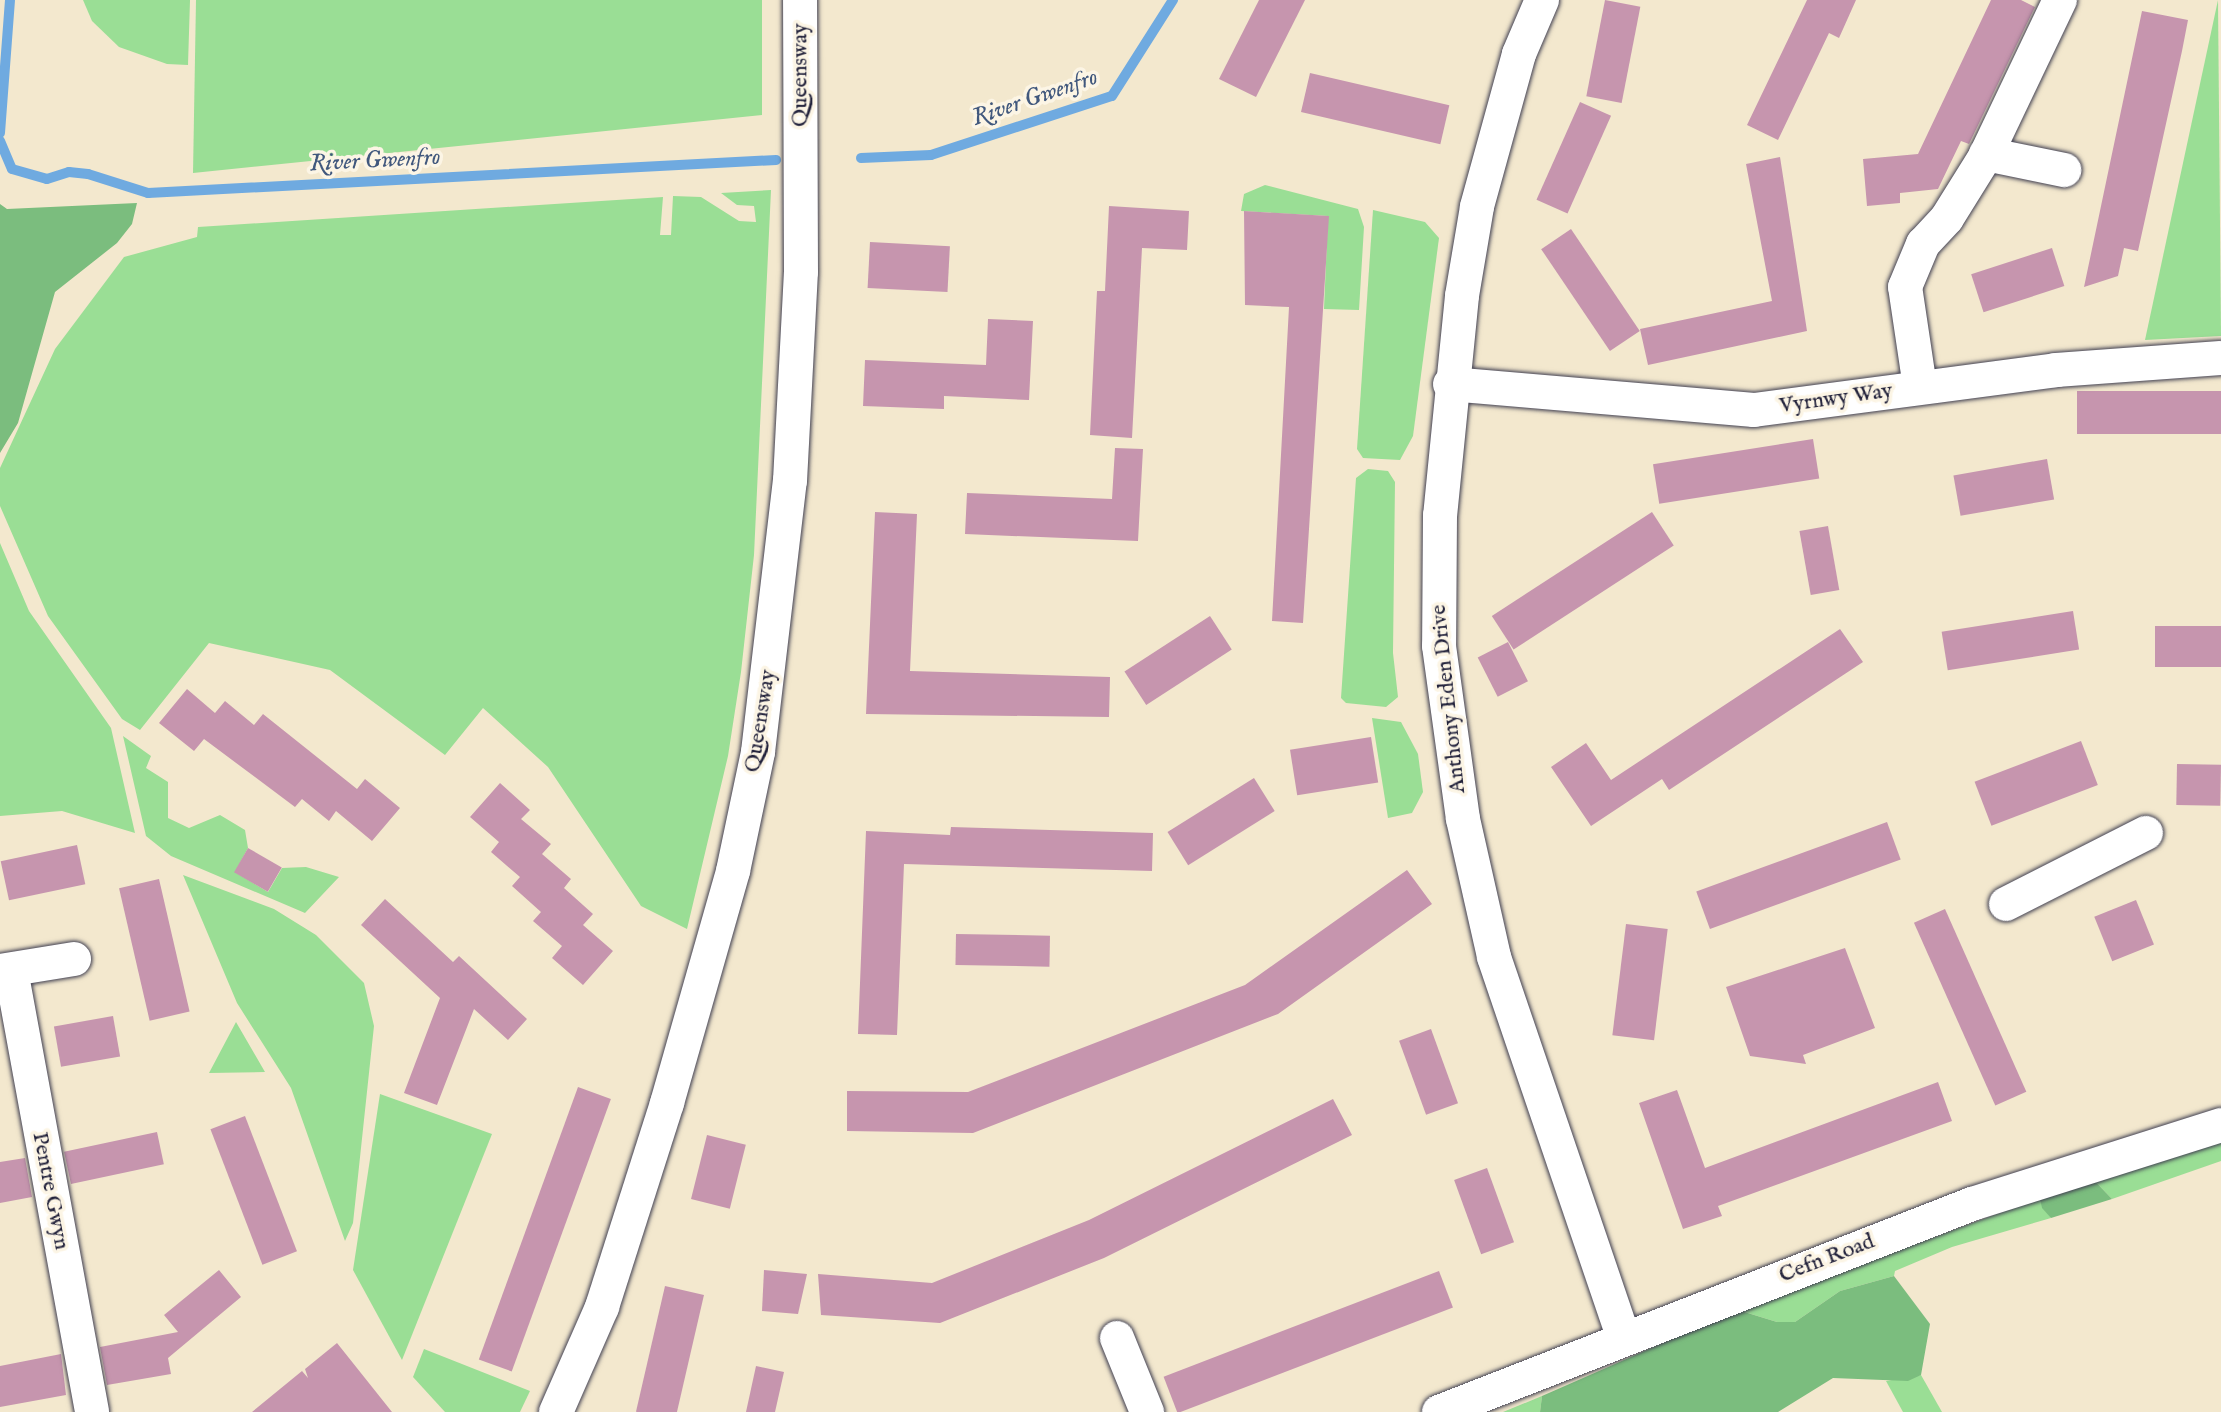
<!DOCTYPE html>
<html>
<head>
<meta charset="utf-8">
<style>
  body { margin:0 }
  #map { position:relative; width:2221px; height:1412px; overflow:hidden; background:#f3e8ce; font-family:"IM FELL English",serif }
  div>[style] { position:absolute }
  .green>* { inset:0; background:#9ade95 }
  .forest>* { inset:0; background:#7bbd7e }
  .stream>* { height:10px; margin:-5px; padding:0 5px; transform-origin:5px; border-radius:5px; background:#6faae0 }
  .building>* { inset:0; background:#c695ae; transform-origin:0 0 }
  .roads { filter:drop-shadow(0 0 2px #414051) drop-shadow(0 0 2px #414051) }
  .minor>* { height:34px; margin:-17px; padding:0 17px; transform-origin:17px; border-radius:17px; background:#fff }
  span { translate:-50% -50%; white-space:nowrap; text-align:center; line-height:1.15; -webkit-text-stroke:7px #fcf5e5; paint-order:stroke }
  .street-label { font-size:22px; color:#22223b }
  .water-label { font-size:24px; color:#41587d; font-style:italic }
</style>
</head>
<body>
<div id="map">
  <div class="green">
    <div style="clip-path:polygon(83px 0,190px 0,188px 65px,167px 64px,119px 47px,92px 21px)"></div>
    <div style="clip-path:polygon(196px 0,762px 0,762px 115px,193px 173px)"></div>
    <div style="clip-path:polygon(2218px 0,2221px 336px,2145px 340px)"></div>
    <div style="clip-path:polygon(1265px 185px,1358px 209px,1364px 227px,1359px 310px,1324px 309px,1328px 216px,1241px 211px,1244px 194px)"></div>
    <div style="clip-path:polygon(771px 190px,754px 555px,741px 672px,728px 756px,687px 929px,641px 906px,548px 767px,483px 708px,445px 755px,330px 670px,209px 643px,140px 730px,122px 719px,48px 616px,0 506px,0 468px,55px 349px,124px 257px,197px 237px,198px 227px,663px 197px,660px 235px,671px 235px,673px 196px,701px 197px,739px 221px,756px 222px,754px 206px,737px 205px,721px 193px)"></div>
    <div style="clip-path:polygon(1373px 210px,1425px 222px,1439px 238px,1413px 436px,1400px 460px,1363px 458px,1357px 449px)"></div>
    <div style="clip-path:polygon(1368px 469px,1388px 471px,1395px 482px,1393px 653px,1398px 697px,1386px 707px,1346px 703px,1341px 698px,1356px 478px)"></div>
    <div style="clip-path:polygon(0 543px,29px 611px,111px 728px,135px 833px,62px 811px,0 816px)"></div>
    <div style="clip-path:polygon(1372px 718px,1401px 722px,1418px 754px,1423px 792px,1412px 813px,1388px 818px)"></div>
    <div style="clip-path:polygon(123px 736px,151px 756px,146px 768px,168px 782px,168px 818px,189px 828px,220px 815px,245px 830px,248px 848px,235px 872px,268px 892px,282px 868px,306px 867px,339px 877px,305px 913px,171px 856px,146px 836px)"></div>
    <div style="clip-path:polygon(183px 875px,274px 909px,316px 935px,364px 983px,374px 1026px,353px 1223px,345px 1241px,291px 1088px,237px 1003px)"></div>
    <div style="clip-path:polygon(236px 1022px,265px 1072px,208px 1073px,209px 1073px)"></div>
    <div style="clip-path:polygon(380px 1094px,492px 1134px,402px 1360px,353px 1270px)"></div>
    <div style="clip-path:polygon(2221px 1140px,2221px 1161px,2112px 1199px,2092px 1178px)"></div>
    <div style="clip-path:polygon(2040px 1198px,2051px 1218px,1952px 1247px,1895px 1271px,1894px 1276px,1840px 1291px,1795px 1322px,1777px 1322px,1738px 1310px)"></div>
    <div style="clip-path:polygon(424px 1349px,530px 1391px,520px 1412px,445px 1412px,413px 1377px)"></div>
    <div style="clip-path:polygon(1921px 1375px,1942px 1412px,1903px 1412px,1886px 1381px)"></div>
    <div style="clip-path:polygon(1542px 1396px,1540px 1412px,1503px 1412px)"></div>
  </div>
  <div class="forest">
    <div style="clip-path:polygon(137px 203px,132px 224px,117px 243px,55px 292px,18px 423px,0 453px,0 204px,7px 209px)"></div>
    <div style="clip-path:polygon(2092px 1178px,2112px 1199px,2051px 1218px,2042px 1208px,2040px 1198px)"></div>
    <div style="clip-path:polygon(1894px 1276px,1930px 1324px,1921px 1375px,1908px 1381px,1833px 1378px,1778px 1412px,1540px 1412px,1542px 1396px,1738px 1310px,1777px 1322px,1795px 1322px,1840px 1291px)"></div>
  </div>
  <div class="stream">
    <div style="left:0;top:133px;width:133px;rotate:-85.7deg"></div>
    <div style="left:0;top:141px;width:30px;rotate:67deg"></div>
    <div style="left:12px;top:169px;width:36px;rotate:16deg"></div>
    <div style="left:47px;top:179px;width:23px;rotate:-18deg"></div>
    <div style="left:69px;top:172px;width:19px;rotate:6deg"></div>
    <div style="left:88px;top:174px;width:63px;rotate:17.6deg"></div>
    <div style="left:148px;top:193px;width:629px;rotate:-3.01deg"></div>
    <div style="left:861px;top:158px;width:70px;rotate:-2.5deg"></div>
    <div style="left:931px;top:155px;width:190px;rotate:-18.1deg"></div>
    <div style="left:1112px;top:96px;width:114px;rotate:-57.6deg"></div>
  </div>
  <div class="building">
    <div style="clip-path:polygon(1259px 0,1305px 0,1256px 97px,1219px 79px)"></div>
    <div style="left:1605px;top:0;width:36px;height:98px;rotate:11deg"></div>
    <div style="clip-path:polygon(1807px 0,1856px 0,1839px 38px,1829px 33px,1778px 140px,1747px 125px)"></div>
    <div style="clip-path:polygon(1991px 0,2021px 0,2035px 7px,1969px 144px,1961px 141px,1938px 189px,1900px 193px,1900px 203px,1867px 206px,1863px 159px,1918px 154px)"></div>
    <div style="clip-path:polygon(2142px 11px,2188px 20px,2182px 51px,2138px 251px,2124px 248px,2118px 276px,2084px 287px)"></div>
    <div style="left:1310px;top:73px;width:143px;height:40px;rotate:13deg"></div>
    <div style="left:1580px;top:102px;width:34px;height:107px;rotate:24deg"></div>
    <div style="clip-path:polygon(1780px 157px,1807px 331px,1648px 365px,1640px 329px,1772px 301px,1746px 164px)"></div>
    <div style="clip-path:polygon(1109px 206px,1189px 211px,1187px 250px,1142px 248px,1132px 438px,1090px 435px,1097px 291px,1105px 291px)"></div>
    <div style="clip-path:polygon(1244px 211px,1329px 216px,1303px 623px,1272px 621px,1289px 307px,1245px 305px)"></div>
    <div style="left:1571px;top:229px;width:123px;height:36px;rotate:56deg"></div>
    <div style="left:870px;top:242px;width:80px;height:46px;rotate:3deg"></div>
    <div style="left:2052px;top:248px;width:40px;height:85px;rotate:72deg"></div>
    <div style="clip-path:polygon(988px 319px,1033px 321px,1029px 400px,944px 396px,944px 409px,863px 406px,865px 360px,986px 365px)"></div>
    <div style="left:2221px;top:391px;width:43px;height:144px;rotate:90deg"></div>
    <div style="left:1813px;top:439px;width:40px;height:162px;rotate:81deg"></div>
    <div style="clip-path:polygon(1115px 448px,1143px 449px,1138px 541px,965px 534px,967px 493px,1112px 499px)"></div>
    <div style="left:2047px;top:459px;width:41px;height:95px;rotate:80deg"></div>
    <div style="clip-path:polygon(875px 512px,917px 514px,910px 671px,1110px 677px,1109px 717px,866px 714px)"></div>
    <div style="left:1652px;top:512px;width:40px;height:191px;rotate:57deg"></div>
    <div style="left:1828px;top:526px;width:65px;height:29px;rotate:80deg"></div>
    <div style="left:2073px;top:611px;width:39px;height:133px;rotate:81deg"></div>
    <div style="left:1210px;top:616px;width:40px;height:102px;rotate:57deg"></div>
    <div style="left:2221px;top:626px;width:41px;height:66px;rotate:90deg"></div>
    <div style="clip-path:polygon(1840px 629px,1863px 662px,1669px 790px,1662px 779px,1591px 826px,1551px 767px,1586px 743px,1611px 780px)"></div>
    <div style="left:1508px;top:642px;width:44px;height:34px;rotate:63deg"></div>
    <div style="clip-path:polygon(187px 689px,215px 713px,225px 701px,254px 725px,263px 714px,357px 789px,365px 779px,400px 808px,372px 841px,336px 811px,329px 821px,302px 799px,295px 807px,204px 739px,194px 751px,159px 723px)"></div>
    <div style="left:1371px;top:737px;width:46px;height:82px;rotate:81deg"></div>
    <div style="left:2081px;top:741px;width:47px;height:114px;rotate:69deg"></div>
    <div style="left:2177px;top:764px;width:44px;height:41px;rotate:1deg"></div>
    <div style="left:1254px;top:778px;width:39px;height:102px;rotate:58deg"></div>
    <div style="clip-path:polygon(500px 783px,530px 810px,521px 819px,551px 844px,542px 854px,571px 879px,564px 888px,593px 914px,583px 925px,613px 951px,583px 985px,552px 958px,562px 946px,533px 921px,541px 912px,512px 886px,520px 877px,491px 852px,499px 842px,470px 817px)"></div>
    <div style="left:1887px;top:822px;width:40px;height:203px;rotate:70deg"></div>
    <div style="clip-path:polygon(951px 827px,1153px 833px,1152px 871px,904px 864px,897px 1035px,858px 1034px,866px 831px,950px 835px)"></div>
    <div style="left:77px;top:845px;width:40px;height:78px;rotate:78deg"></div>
    <div style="left:248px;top:848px;width:39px;height:28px;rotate:30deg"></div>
    <div style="clip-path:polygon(1407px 870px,1432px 904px,1278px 1014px,973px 1133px,847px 1131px,847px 1091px,968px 1092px,1245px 985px)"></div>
    <div style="left:159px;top:879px;width:136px;height:41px;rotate:77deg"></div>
    <div style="clip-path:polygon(385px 899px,453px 962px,459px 956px,527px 1019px,508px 1040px,474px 1009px,437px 1105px,404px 1093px,440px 998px,361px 925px)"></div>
    <div style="left:2136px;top:900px;width:48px;height:45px;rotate:68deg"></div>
    <div style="left:1945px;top:909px;width:200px;height:34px;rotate:66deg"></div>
    <div style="left:1626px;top:924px;width:42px;height:112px;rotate:7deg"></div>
    <div style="left:956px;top:934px;width:94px;height:31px;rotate:1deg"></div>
    <div style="clip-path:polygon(1845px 948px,1875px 1028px,1803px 1055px,1806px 1064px,1750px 1056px,1726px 987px)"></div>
    <div style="left:113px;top:1016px;width:41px;height:60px;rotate:80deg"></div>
    <div style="left:1431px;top:1029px;width:79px;height:34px;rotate:70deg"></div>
    <div style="clip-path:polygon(1938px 1082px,1952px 1121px,1718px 1206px,1722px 1216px,1683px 1229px,1639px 1103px,1677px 1090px,1705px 1168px)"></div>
    <div style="left:578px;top:1087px;width:35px;height:290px;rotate:20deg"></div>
    <div style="clip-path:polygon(1333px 1099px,1352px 1135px,1104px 1258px,940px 1323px,821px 1315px,818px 1274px,932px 1283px,1089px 1220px)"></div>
    <div style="left:245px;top:1116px;width:145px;height:37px;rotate:69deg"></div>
    <div style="left:157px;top:1132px;width:33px;height:95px;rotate:78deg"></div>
    <div style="left:707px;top:1135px;width:40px;height:66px;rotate:14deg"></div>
    <div style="clip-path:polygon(25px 1158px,32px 1197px,0 1203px,0 1162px)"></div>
    <div style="left:1487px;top:1168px;width:79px;height:35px;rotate:70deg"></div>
    <div style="clip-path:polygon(219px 1270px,241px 1297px,168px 1358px,171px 1374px,107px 1385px,100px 1347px,178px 1332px,164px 1315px)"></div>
    <div style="clip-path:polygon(764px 1270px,807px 1274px,798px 1314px,762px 1311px)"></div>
    <div style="left:1439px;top:1271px;width:39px;height:295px;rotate:69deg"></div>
    <div style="left:665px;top:1286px;width:40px;height:129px;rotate:13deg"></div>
    <div style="clip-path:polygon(337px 1343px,392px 1412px,252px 1412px,302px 1371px,308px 1378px,305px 1369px)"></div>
    <div style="clip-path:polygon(61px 1354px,66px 1395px,0 1407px,0 1366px)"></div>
    <div style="clip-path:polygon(756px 1366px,784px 1372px,775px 1412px,746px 1412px)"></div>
  </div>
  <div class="roads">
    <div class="minor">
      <div style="left:1542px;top:0;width:59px;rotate:113.1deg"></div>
      <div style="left:1519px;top:54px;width:159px;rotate:105.4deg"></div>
      <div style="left:1477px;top:207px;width:90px;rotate:99.6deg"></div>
      <div style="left:1462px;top:296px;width:220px;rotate:95.7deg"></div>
      <div style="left:1440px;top:515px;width:131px;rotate:90.4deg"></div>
      <div style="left:1439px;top:646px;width:175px;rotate:82.1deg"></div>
      <div style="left:1463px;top:819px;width:141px;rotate:77.3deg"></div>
      <div style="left:1494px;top:957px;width:401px;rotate:71.2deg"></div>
      <div style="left:1986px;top:154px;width:80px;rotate:11.6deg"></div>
      <div style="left:1450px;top:384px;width:305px;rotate:4.9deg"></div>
      <div style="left:1754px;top:410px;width:305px;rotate:-7.5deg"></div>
      <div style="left:2056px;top:370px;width:165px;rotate:-4.2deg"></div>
      <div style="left:1920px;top:387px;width:101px;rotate:-98.5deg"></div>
      <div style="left:1905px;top:287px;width:47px;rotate:-67.3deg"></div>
      <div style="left:1923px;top:244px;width:35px;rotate:-47deg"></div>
      <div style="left:1947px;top:218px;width:72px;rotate:-58.1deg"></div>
      <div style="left:1985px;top:157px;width:174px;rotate:-64.5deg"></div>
      <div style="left:2006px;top:904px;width:157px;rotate:-26.9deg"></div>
      <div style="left:11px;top:970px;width:449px;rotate:79.6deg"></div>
      <div style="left:0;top:971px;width:75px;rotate:-9.2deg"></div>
      <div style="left:1117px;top:1338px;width:80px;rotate:67.9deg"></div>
      <div style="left:556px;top:1412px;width:115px;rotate:-66.3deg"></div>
      <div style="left:602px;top:1307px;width:214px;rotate:-72.3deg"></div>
      <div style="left:667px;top:1103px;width:241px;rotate:-74.1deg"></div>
      <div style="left:733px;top:871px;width:122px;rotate:-78.1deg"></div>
      <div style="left:758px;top:752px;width:273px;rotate:-83.3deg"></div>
      <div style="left:790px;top:481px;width:209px;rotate:-87deg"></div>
      <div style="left:801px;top:272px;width:272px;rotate:-90.2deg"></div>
      <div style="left:1439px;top:1412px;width:572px;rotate:-21.32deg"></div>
      <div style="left:1972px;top:1204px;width:261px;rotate:-17.6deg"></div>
    </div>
  </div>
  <div class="street-label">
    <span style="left:801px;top:75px;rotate:-90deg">Queensway</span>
    <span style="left:1836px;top:399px;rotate:-8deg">Vyrnwy Way</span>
    <span style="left:1449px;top:699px;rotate:-96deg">Anthony Eden Drive</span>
    <span style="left:761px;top:721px;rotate:-81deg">Queensway</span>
    <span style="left:50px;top:1191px;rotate:79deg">Pentre Gwyn</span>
    <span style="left:1827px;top:1259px;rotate:-21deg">Cefn Road</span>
  </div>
  <div class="water-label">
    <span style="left:1035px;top:98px;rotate:-19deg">River Gwenfro</span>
    <span style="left:375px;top:161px;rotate:-3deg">River Gwenfro</span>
  </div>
</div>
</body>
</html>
